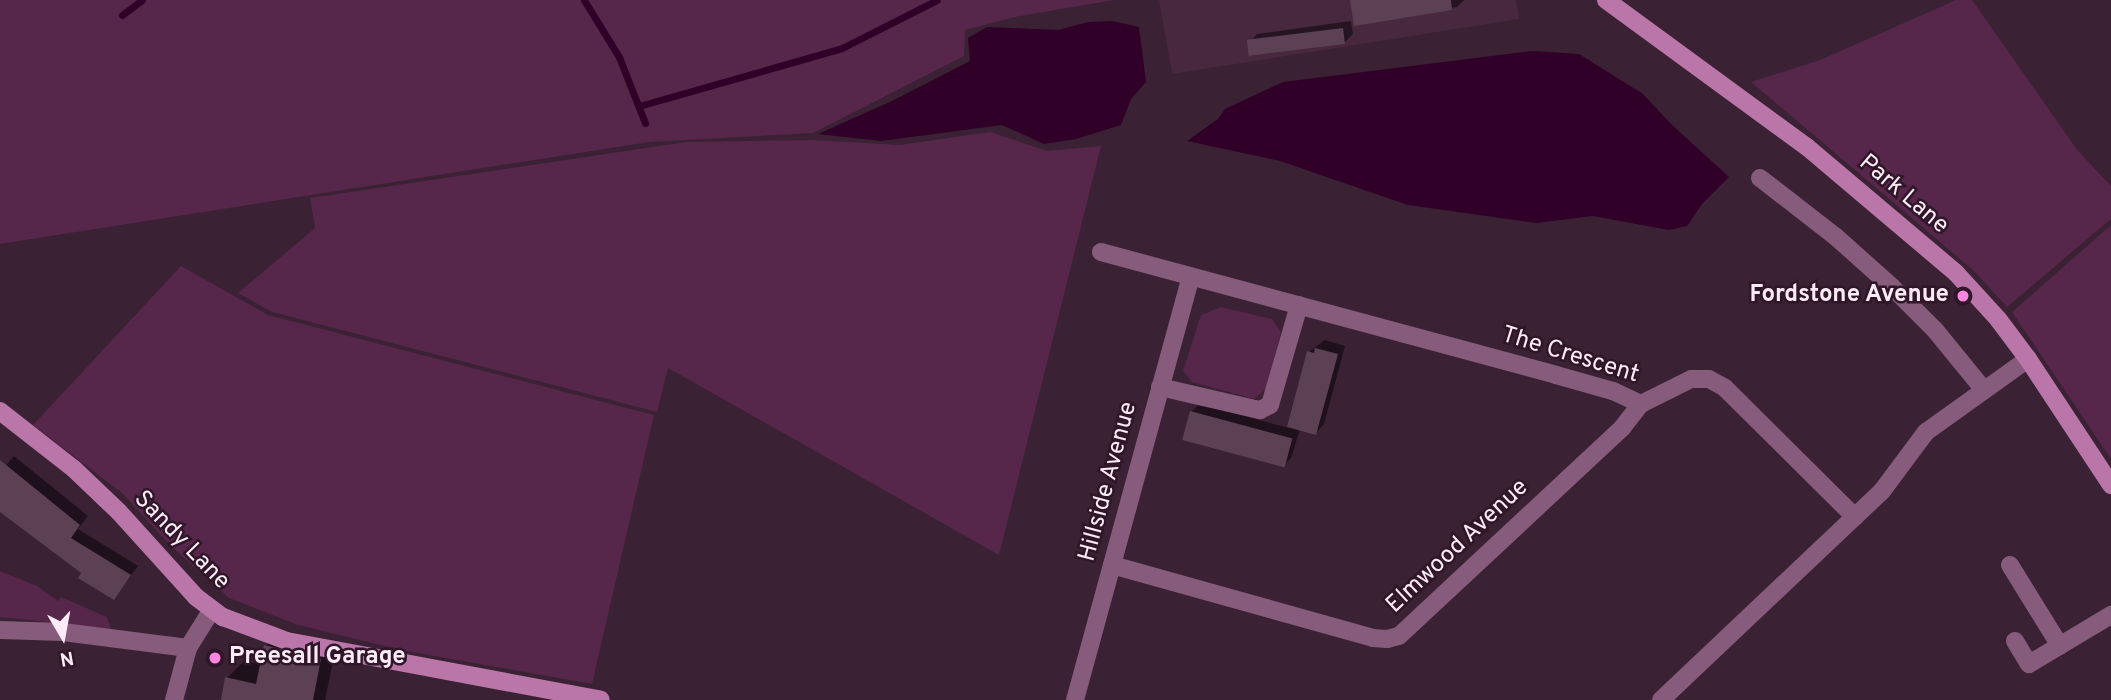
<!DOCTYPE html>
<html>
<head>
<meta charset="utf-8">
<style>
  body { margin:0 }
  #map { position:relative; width:2111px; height:700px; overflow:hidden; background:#3a2133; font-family:Overpass,sans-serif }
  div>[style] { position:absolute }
  .built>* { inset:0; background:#47283f }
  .green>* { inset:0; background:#56264b }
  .water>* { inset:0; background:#310028 }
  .shadow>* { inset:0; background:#0007 }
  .stream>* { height:7px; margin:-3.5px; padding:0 3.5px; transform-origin:3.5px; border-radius:3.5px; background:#310028 }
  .building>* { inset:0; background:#5c4155; transform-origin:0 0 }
  .minor>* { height:18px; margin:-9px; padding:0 9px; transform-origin:9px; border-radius:9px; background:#865b7b }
  .secondary>* { height:18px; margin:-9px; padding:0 9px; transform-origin:9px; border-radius:9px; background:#ba76a8 }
  .dots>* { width:19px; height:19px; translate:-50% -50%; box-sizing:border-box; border:4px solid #2f1729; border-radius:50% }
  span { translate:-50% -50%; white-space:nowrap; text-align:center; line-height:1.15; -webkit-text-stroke:5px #2f1729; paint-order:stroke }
  .street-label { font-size:24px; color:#fdebf7 }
  .poi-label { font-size:24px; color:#fdebf7; font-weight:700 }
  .right { translate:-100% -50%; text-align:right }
  .left { translate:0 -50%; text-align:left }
  .north { position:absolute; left:28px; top:602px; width:70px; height:70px; -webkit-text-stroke:5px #2f1729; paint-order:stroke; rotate:170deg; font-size:19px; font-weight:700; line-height:28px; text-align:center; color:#fdebf7 }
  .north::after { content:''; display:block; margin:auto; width:24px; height:32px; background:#fdebf7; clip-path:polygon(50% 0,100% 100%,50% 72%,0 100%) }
</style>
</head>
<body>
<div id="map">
  <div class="built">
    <div style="clip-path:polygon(1159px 0,1516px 0,1519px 19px,1172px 74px)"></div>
  </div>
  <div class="green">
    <div style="clip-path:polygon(0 0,1114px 0,1015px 17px,965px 30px,964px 56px,813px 133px,649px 142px,0 244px)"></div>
    <div style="clip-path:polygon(1956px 0,1972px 0,2078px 151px,2111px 186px,2111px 219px,2007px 307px,1973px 270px,1751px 82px,1820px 60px)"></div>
    <div style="clip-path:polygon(990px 132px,1047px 151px,1101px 146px,999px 555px,668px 368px,657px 412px,272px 312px,238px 293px,315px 228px,310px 198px,686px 142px,814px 140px,900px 145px)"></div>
    <div style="clip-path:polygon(2111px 225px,2111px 459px,2012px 312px)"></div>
    <div style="clip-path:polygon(181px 266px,268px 315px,654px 415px,592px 684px,401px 650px,298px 625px,229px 598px,172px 547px,122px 493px,33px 425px)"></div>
    <div style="clip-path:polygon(1221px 307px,1272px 319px,1281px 332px,1266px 389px,1254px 399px,1192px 382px,1183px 371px,1201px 315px)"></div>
    <div style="clip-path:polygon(0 571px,37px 586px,58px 601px,61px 597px,107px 617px,111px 629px,0 617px)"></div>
  </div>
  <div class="water">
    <div style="clip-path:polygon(1112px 21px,1139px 27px,1146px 82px,1131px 99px,1121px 125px,1076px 139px,1044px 144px,1002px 125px,881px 141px,818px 134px,892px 101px,970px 61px,968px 38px,987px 27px,1058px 30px,1088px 22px)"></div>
    <div style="clip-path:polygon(1533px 51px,1579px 54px,1643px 94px,1671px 124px,1729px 177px,1702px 204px,1687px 226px,1669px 230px,1593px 216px,1536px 223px,1408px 205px,1280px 161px,1187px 141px,1218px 119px,1225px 109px,1283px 82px)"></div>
  </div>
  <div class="shadow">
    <div style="clip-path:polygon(1352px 0,1464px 0,1457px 7px,1356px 24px)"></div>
    <div style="clip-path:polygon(1351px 21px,1353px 34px,1344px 43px,1249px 43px,1257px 34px)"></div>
    <div style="clip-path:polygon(1325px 340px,1345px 346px,1324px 424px,1316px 433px,1300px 429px,1291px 458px,1283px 466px,1191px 412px,1200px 404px,1289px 428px,1309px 352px)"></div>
    <div style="clip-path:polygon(14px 456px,88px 516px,78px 529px,138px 566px,114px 598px,0 510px,0 472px)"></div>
    <div style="clip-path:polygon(282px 630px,337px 643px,325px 700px,223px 700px,227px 678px,244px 661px,262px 665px,266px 646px)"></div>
  </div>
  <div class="stream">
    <div style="left:584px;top:0;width:67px;rotate:58.4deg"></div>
    <div style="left:619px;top:57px;width:71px;rotate:68.5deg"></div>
    <div style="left:122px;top:15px;width:25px;rotate:-37deg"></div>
    <div style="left:639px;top:106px;width:211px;rotate:-15.9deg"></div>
    <div style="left:842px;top:48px;width:106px;rotate:-26.8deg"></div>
  </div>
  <div class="building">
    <div style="clip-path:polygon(1350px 0,1451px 0,1452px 10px,1354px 26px)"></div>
    <div style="left:1343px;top:28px;width:16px;height:97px;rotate:83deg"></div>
    <div style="clip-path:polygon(1315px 348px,1338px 354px,1316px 435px,1287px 427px,1307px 351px,1314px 353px)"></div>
    <div style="left:1190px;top:411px;width:106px;height:30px;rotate:15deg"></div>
    <div style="clip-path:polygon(0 460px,80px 525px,71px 538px,131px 575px,114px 600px,78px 578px,81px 573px,0 512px)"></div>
    <div style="clip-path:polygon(264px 645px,321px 659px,313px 700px,221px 700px,225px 677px,256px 684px)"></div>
  </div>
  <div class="minor">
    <div style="left:1760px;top:178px;width:96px;rotate:37.8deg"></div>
    <div style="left:1836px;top:237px;width:74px;rotate:41.7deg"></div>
    <div style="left:1891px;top:286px;width:62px;rotate:45deg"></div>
    <div style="left:1935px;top:330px;width:77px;rotate:50.8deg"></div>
    <div style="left:1101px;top:252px;width:471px;rotate:15.1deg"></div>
    <div style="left:1556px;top:375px;width:59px;rotate:15.7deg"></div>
    <div style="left:1613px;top:391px;width:31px;rotate:25deg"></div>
    <div style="left:1641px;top:404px;width:56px;rotate:-26.6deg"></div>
    <div style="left:1691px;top:379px;width:18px"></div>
    <div style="left:1709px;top:379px;width:18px;rotate:29deg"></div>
    <div style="left:1725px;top:388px;width:183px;rotate:44.8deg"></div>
    <div style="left:1160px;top:387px;width:103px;rotate:13deg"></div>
    <div style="left:1260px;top:410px;width:11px;rotate:-27deg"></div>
    <div style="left:1270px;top:405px;width:104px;rotate:-73.8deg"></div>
    <div style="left:1112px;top:565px;width:271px;rotate:15.6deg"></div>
    <div style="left:1373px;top:638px;width:14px;rotate:4deg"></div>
    <div style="left:1387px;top:639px;width:12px;rotate:-14deg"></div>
    <div style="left:1399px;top:636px;width:305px;rotate:-43deg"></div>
    <div style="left:1622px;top:428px;width:31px;rotate:-52deg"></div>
    <div style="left:2010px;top:565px;width:95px;rotate:58.3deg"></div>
    <div style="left:0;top:630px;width:63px;rotate:1.8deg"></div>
    <div style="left:63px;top:632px;width:126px;rotate:7.3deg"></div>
    <div style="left:2015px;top:641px;width:27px;rotate:59deg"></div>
    <div style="left:2029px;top:664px;width:96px;rotate:-30.9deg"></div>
    <div style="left:174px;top:700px;width:54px;rotate:-74.9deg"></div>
    <div style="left:188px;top:648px;width:44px;rotate:-58.1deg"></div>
    <div style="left:1075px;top:700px;width:439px;rotate:-74.7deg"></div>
    <div style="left:1661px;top:700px;width:304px;rotate:-43.4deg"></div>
    <div style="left:1882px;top:491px;width:74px;rotate:-53.3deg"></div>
    <div style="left:1926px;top:432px;width:125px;rotate:-35.6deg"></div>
  </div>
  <div class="secondary">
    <div style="left:1606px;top:0;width:249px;rotate:36.2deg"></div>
    <div style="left:1807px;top:147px;width:195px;rotate:40.2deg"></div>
    <div style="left:1956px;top:273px;width:62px;rotate:47.6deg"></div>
    <div style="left:1998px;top:319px;width:50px;rotate:53.1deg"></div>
    <div style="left:2028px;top:359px;width:151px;rotate:56.6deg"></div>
    <div style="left:0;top:411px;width:94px;rotate:38.1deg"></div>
    <div style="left:74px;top:469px;width:62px;rotate:43.7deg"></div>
    <div style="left:119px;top:512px;width:115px;rotate:47.8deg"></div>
    <div style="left:196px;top:597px;width:34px;rotate:37deg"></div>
    <div style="left:223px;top:617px;width:68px;rotate:20.6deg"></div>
    <div style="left:287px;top:641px;width:319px;rotate:10.6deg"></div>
  </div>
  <div class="dots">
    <div style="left:1963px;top:296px;background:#fd86e1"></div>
    <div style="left:215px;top:658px;background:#fd86e1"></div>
  </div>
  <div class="street-label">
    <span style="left:1903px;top:195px;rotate:40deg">Park Lane</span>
    <span style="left:1570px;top:356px;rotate:17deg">The Crescent</span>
    <span style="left:1109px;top:482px;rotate:-75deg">Hillside Avenue</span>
    <span style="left:181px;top:541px;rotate:46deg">Sandy Lane</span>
    <span style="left:1458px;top:547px;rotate:-43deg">Elmwood Avenue</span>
  </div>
  <div class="poi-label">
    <span class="right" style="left:1949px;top:296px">Fordstone Avenue</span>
    <span class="left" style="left:229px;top:658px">Preesall Garage</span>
  </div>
  <div class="north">N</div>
</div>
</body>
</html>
